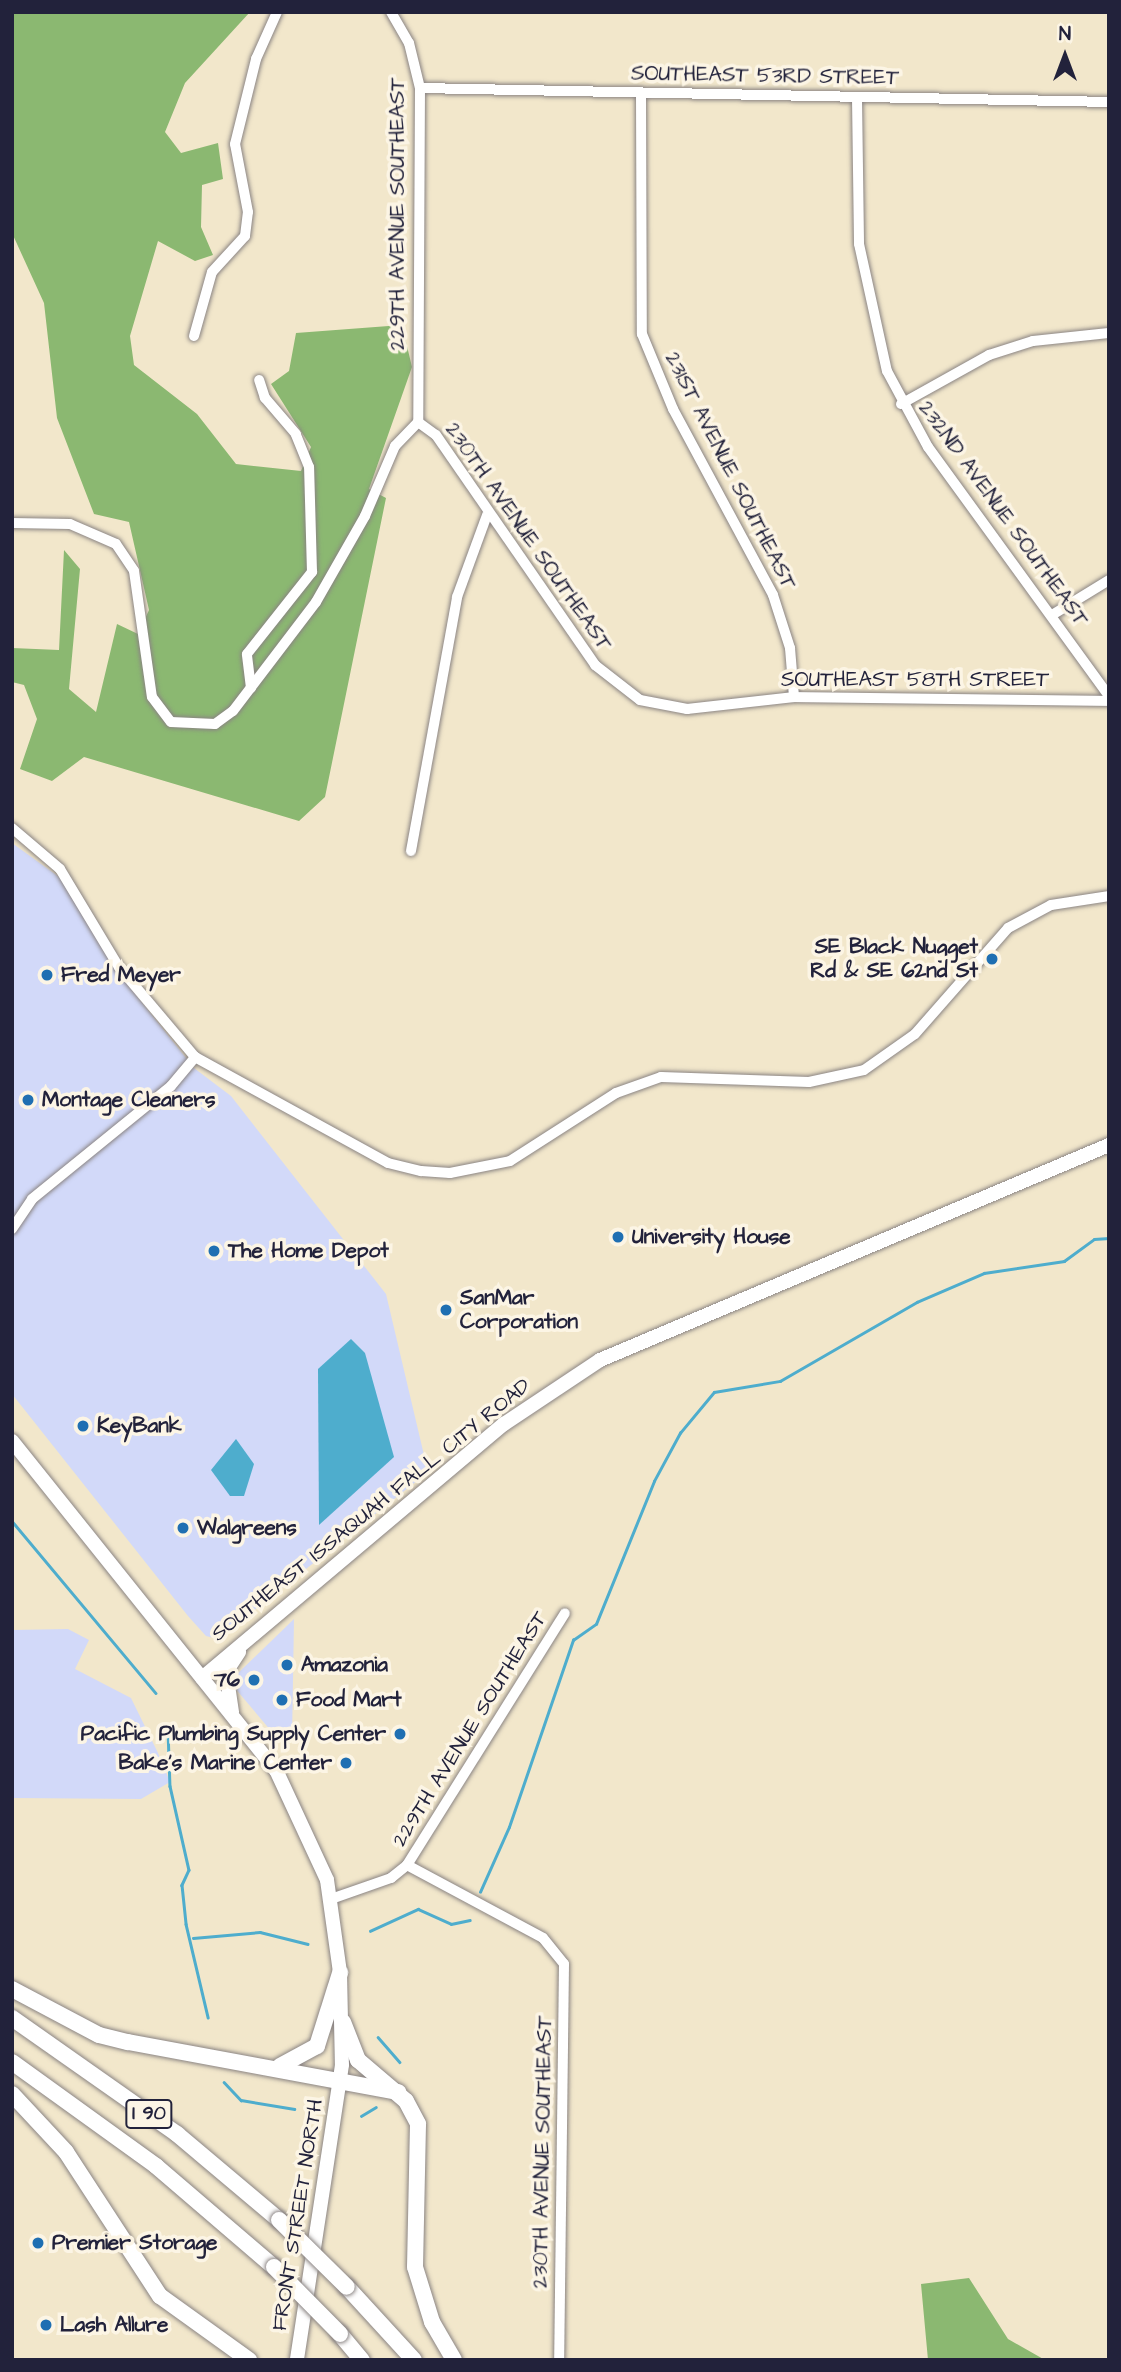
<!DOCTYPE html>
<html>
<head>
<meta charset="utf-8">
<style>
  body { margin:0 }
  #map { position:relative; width:1121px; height:2372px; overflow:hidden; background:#f2e7cb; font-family:"Architects Daughter",sans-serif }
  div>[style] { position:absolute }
  .built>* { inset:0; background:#d2d9f9 }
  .forest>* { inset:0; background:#8bb871 }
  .water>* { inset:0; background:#4eadcd }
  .stream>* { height:2.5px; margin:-1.25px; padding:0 1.25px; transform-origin:1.25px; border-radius:1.25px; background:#4eadcd }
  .roads { filter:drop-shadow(0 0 2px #8a8483) drop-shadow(0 0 2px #8a8483) }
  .minor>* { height:10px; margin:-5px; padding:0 5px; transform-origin:5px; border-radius:5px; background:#fff }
  .major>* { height:14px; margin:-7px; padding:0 7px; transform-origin:7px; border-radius:7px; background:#fff }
  .highway>* { height:16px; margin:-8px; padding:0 8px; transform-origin:8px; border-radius:8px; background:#fff }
  .bridges { filter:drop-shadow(0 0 2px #8a8483) drop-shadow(0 0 2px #8a8483) }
  .highway-bridge>* { height:16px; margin:-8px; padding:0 8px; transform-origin:8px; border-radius:8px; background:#fff }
  .dots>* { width:19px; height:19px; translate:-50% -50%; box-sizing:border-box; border:4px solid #fcf5e5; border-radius:50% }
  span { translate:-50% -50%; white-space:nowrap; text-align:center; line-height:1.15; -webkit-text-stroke:7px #fcf5e5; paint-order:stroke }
  .shield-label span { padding:2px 5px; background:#fcf5e5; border:2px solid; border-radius:5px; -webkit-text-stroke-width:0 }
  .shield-label { font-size:19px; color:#22223b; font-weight:700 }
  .street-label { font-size:21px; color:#22223b }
  .poi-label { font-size:21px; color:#22223b; font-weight:700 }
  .right { translate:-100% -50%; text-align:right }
  .left { translate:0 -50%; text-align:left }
  .frame { position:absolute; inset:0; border:14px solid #22223b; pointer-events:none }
  .north { position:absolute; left:1030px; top:21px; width:70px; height:70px; -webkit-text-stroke:5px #fcf5e5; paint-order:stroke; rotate:0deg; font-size:19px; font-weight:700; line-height:28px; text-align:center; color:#22223b }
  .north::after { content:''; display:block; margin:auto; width:24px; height:32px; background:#22223b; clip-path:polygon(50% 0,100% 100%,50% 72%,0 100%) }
</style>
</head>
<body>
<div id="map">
  <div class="built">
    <div style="clip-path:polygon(12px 843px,66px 882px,124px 980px,194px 1068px,231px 1096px,386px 1294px,428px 1472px,218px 1639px,206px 1636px,188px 1616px,12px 1394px)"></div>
    <div style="clip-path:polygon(294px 1619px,292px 1739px,277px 1738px,234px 1687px,235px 1676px)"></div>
    <div style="clip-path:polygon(68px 1629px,89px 1640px,75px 1669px,131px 1698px,158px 1753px,170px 1782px,141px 1799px,12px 1798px,12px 1630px)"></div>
  </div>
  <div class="forest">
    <div style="clip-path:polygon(12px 12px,250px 12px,185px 83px,165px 132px,181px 153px,218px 143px,223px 179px,202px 185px,201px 227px,213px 255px,195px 261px,158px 241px,130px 336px,134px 365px,197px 414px,236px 464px,301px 471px,311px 447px,271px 384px,289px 371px,296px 333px,402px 325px,412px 367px,369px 489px,386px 498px,325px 797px,299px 821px,84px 757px,52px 781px,20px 769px,37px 719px,24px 685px,12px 682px,12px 648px,59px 650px,64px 550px,80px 569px,69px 689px,96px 712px,117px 624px,138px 634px,149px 610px,129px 522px,94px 514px,57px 418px,44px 303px,12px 233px)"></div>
    <div style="clip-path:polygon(969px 2278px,1008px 2339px,1045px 2360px,928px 2360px,921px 2284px)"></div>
  </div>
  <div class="water">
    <div style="clip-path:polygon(351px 1339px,365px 1353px,394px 1457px,319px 1525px,318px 1369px)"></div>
    <div style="clip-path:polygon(236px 1439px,254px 1464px,244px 1496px,230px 1496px,211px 1470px)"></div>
  </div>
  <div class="stream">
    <div style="left:12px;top:1521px;width:224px;rotate:50.1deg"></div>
    <div style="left:168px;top:1730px;width:56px;rotate:88deg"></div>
    <div style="left:170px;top:1786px;width:86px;rotate:77.3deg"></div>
    <div style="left:189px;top:1870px;width:17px;rotate:115deg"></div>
    <div style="left:182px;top:1885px;width:39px;rotate:84deg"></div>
    <div style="left:186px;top:1924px;width:96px;rotate:76.7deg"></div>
    <div style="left:480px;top:1892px;width:71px;rotate:-66deg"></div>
    <div style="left:509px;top:1827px;width:198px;rotate:-71.1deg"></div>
    <div style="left:573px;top:1640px;width:28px;rotate:-35deg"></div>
    <div style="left:596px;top:1624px;width:154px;rotate:-67.9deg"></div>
    <div style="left:654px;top:1481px;width:55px;rotate:-61.6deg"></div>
    <div style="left:680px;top:1433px;width:53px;rotate:-50.3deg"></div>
    <div style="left:714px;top:1392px;width:67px;rotate:-9.5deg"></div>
    <div style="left:780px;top:1381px;width:158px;rotate:-30deg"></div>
    <div style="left:917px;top:1302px;width:73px;rotate:-23.4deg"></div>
    <div style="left:984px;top:1273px;width:81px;rotate:-8.5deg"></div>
    <div style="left:1064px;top:1261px;width:37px;rotate:-36deg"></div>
    <div style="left:1094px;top:1239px;width:15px;rotate:-4deg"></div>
    <div style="left:370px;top:1931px;width:53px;rotate:-24.6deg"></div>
    <div style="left:418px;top:1909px;width:36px;rotate:24deg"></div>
    <div style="left:451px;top:1924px;width:19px;rotate:-12deg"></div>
    <div style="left:193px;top:1938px;width:67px;rotate:-5.1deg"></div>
    <div style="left:260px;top:1932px;width:49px;rotate:14deg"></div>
    <div style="left:378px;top:2037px;width:33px;rotate:49deg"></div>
    <div style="left:224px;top:2082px;width:25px;rotate:47deg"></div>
    <div style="left:241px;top:2100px;width:54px;rotate:9.6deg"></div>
    <div style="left:361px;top:2116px;width:17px;rotate:-31deg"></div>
  </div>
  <div class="roads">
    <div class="minor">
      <div style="left:391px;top:12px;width:36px;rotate:60deg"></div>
      <div style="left:409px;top:43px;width:46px;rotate:76.3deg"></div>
      <div style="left:420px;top:88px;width:334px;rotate:90.3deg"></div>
      <div style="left:420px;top:88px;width:689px;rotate:1.16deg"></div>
      <div style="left:641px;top:95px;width:239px;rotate:89.8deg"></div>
      <div style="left:642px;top:334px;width:81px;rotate:67.5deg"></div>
      <div style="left:673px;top:409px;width:211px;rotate:61.7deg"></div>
      <div style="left:773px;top:595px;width:56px;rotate:72.2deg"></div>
      <div style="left:790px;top:648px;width:49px;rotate:85.3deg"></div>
      <div style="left:857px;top:98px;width:146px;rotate:89.2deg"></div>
      <div style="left:859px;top:244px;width:130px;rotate:77.6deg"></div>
      <div style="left:887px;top:371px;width:86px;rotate:61.7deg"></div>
      <div style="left:928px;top:447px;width:308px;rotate:54deg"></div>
      <div style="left:194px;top:336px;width:66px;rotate:-74.3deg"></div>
      <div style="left:212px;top:272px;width:49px;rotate:-47.5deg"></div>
      <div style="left:245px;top:236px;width:24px;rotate:-83deg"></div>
      <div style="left:248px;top:212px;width:69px;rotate:-100.8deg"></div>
      <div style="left:235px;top:144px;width:88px;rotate:-76.1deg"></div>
      <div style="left:256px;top:59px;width:51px;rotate:-65.9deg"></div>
      <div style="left:901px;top:404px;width:101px;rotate:-29.1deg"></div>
      <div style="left:989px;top:355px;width:46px;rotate:-17.7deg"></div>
      <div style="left:1033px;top:341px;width:76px;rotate:-6deg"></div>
      <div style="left:418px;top:422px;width:22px;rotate:36deg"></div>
      <div style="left:436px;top:435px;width:280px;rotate:55.3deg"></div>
      <div style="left:595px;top:665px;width:57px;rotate:37.9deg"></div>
      <div style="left:640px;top:700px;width:48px;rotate:10.8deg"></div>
      <div style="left:687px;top:709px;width:108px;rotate:-6.4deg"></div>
      <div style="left:794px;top:697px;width:315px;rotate:0.7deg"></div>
      <div style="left:12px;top:523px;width:58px;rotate:1deg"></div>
      <div style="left:70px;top:524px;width:50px;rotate:23.5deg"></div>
      <div style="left:116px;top:544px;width:32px;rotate:56deg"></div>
      <div style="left:134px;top:571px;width:127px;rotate:81.9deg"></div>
      <div style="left:152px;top:697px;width:31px;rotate:53deg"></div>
      <div style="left:171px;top:722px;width:44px;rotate:2.6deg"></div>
      <div style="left:215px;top:724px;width:22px;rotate:-36deg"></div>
      <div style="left:233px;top:711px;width:137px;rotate:-52.7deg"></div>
      <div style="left:316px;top:602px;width:99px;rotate:-60.3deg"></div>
      <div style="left:365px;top:516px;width:76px;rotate:-66.8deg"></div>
      <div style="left:395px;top:446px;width:33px;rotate:-46deg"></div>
      <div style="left:1052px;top:615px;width:67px;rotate:-31.6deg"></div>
      <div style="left:251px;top:688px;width:34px;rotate:-97deg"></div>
      <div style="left:247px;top:654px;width:105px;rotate:-51.6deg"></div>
      <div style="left:312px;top:572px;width:105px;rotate:-91.6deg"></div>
      <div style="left:309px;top:467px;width:35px;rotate:-112deg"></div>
      <div style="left:296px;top:434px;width:48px;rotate:-130.7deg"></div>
      <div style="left:265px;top:398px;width:19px;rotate:-108deg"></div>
      <div style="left:12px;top:828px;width:63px;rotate:40.5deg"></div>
      <div style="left:60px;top:869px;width:114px;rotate:59deg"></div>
      <div style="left:119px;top:967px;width:118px;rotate:49.8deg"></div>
      <div style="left:195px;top:1057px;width:220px;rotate:28.8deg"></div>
      <div style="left:388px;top:1163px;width:34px;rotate:14deg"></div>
      <div style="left:421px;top:1171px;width:29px;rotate:4deg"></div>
      <div style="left:450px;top:1173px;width:61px;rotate:-11.3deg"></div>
      <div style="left:510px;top:1161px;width:126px;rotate:-32.7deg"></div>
      <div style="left:616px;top:1093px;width:48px;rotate:-19.6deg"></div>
      <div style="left:661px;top:1077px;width:148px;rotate:1.9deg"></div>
      <div style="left:809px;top:1082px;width:56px;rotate:-12.3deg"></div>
      <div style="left:864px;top:1070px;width:62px;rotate:-35.2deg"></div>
      <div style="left:915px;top:1034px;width:141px;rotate:-48.7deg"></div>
      <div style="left:1008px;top:928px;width:49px;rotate:-28.1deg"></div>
      <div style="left:1051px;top:905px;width:59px;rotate:-8.8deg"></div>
      <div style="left:411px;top:851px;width:258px;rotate:-79.7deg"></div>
      <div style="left:457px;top:597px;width:87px;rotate:-69.9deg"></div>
      <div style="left:12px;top:1229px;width:36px;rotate:-56deg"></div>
      <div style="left:32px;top:1199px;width:179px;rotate:-39.1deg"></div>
      <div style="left:171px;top:1086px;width:38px;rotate:-50deg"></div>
      <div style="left:407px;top:1865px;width:154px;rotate:28.2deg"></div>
      <div style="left:543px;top:1938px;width:33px;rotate:51deg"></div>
      <div style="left:564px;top:1964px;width:396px;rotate:90.7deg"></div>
      <div style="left:331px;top:1899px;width:64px;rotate:-19.3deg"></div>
      <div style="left:391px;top:1878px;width:21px;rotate:-39deg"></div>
      <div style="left:407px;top:1865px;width:297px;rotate:-57.9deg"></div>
    </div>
    <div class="major">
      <div style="left:12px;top:1441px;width:422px;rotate:51.3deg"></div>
      <div style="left:276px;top:1770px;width:121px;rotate:65.1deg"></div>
      <div style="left:327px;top:1880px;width:94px;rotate:82deg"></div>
      <div style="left:340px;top:1973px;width:92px;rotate:88.8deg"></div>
      <div style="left:342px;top:2065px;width:298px;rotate:98.7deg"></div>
      <div style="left:202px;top:1678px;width:395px;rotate:-40.1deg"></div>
      <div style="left:504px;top:1424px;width:115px;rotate:-33.7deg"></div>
      <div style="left:600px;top:1360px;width:553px;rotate:-22.9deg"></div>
      <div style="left:232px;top:1712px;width:40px;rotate:-98.5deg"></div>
      <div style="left:226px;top:1672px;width:24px;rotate:-57deg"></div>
    </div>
    <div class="highway">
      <div style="left:12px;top:1989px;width:98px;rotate:27.9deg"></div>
      <div style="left:99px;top:2035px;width:30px;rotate:14deg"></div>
      <div style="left:128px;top:2042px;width:275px;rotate:10.5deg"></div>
      <div style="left:12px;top:2018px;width:202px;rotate:35.1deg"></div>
      <div style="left:177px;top:2134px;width:133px;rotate:40.1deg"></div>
      <div style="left:343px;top:2022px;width:41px;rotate:68.5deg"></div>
      <div style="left:358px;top:2060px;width:63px;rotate:40.5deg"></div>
      <div style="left:406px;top:2101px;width:26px;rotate:62deg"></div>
      <div style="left:418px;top:2124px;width:143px;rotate:91.2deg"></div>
      <div style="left:415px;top:2267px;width:58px;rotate:72.8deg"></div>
      <div style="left:432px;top:2322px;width:44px;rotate:59.9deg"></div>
      <div style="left:12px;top:2062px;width:178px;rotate:35.8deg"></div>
      <div style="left:156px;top:2166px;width:155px;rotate:40.6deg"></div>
      <div style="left:280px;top:2066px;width:42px;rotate:-28.4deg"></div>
      <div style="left:317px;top:2046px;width:77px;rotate:-72.5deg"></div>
      <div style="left:12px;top:2094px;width:79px;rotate:47deg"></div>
      <div style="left:66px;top:2152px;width:172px;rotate:56.9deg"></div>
      <div style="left:160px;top:2296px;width:110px;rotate:35.7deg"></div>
      <div style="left:347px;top:2287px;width:99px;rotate:47.5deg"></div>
      <div style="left:340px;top:2334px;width:34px;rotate:50deg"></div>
    </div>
  </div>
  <div class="bridges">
    <div class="highway-bridge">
      <div style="left:279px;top:2220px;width:95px;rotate:44.6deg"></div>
      <div style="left:274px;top:2267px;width:94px;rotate:45.4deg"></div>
    </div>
  </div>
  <div class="dots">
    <div style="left:992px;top:959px;background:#1f6fb2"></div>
    <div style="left:47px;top:975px;background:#1f6fb2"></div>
    <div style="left:28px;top:1100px;background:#1f6fb2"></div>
    <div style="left:618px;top:1237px;background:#1f6fb2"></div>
    <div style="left:214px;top:1251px;background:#1f6fb2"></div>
    <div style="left:446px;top:1310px;background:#1f6fb2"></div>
    <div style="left:83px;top:1426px;background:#1f6fb2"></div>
    <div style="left:183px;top:1528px;background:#1f6fb2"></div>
    <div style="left:287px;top:1665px;background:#1f6fb2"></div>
    <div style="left:254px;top:1680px;background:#1f6fb2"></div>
    <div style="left:282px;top:1700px;background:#1f6fb2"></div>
    <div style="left:400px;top:1734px;background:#1f6fb2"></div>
    <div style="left:346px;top:1763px;background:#1f6fb2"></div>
    <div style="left:38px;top:2243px;background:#1f6fb2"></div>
    <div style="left:46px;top:2325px;background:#1f6fb2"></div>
  </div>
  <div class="shield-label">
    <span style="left:149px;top:2114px">I 90</span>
  </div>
  <div class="street-label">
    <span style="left:765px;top:76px;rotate:1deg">SOUTHEAST 53RD STREET</span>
    <span style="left:398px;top:214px;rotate:-90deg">229TH AVENUE SOUTHEAST</span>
    <span style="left:730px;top:471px;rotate:63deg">231ST AVENUE SOUTHEAST</span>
    <span style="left:1003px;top:514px;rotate:54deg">232ND AVENUE SOUTHEAST</span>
    <span style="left:528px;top:537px;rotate:55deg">230TH AVENUE SOUTHEAST</span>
    <span style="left:915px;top:680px">SOUTHEAST 58TH STREET</span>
    <span style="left:371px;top:1510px;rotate:-39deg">SOUTHEAST ISSAQUAH FALL CITY ROAD</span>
    <span style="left:470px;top:1729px;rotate:-58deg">229TH AVENUE SOUTHEAST</span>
    <span style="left:543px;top:2152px;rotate:-89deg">230TH AVENUE SOUTHEAST</span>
    <span style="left:298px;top:2215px;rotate:-81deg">FRONT STREET NORTH</span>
  </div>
  <div class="poi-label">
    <span class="right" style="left:978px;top:959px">SE Black Nugget<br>Rd &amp; SE 62nd St</span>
    <span class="left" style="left:61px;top:975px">Fred Meyer</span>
    <span class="left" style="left:42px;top:1100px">Montage Cleaners</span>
    <span class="left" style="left:632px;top:1237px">University House</span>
    <span class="left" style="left:228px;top:1251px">The Home Depot</span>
    <span class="left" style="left:460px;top:1310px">SanMar<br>Corporation</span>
    <span class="left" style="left:97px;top:1426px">KeyBank</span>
    <span class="left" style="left:197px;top:1528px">Walgreens</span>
    <span class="left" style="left:301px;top:1665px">Amazonia</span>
    <span class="right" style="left:240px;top:1680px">76</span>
    <span class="left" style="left:296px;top:1700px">Food Mart</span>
    <span class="right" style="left:386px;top:1734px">Pacific Plumbing Supply Center</span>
    <span class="right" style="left:332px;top:1763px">Bake's Marine Center</span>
    <span class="left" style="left:52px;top:2243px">Premier Storage</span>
    <span class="left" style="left:60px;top:2325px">Lash Allure</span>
  </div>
  <div class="frame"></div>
  <div class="north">N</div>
</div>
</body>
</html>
